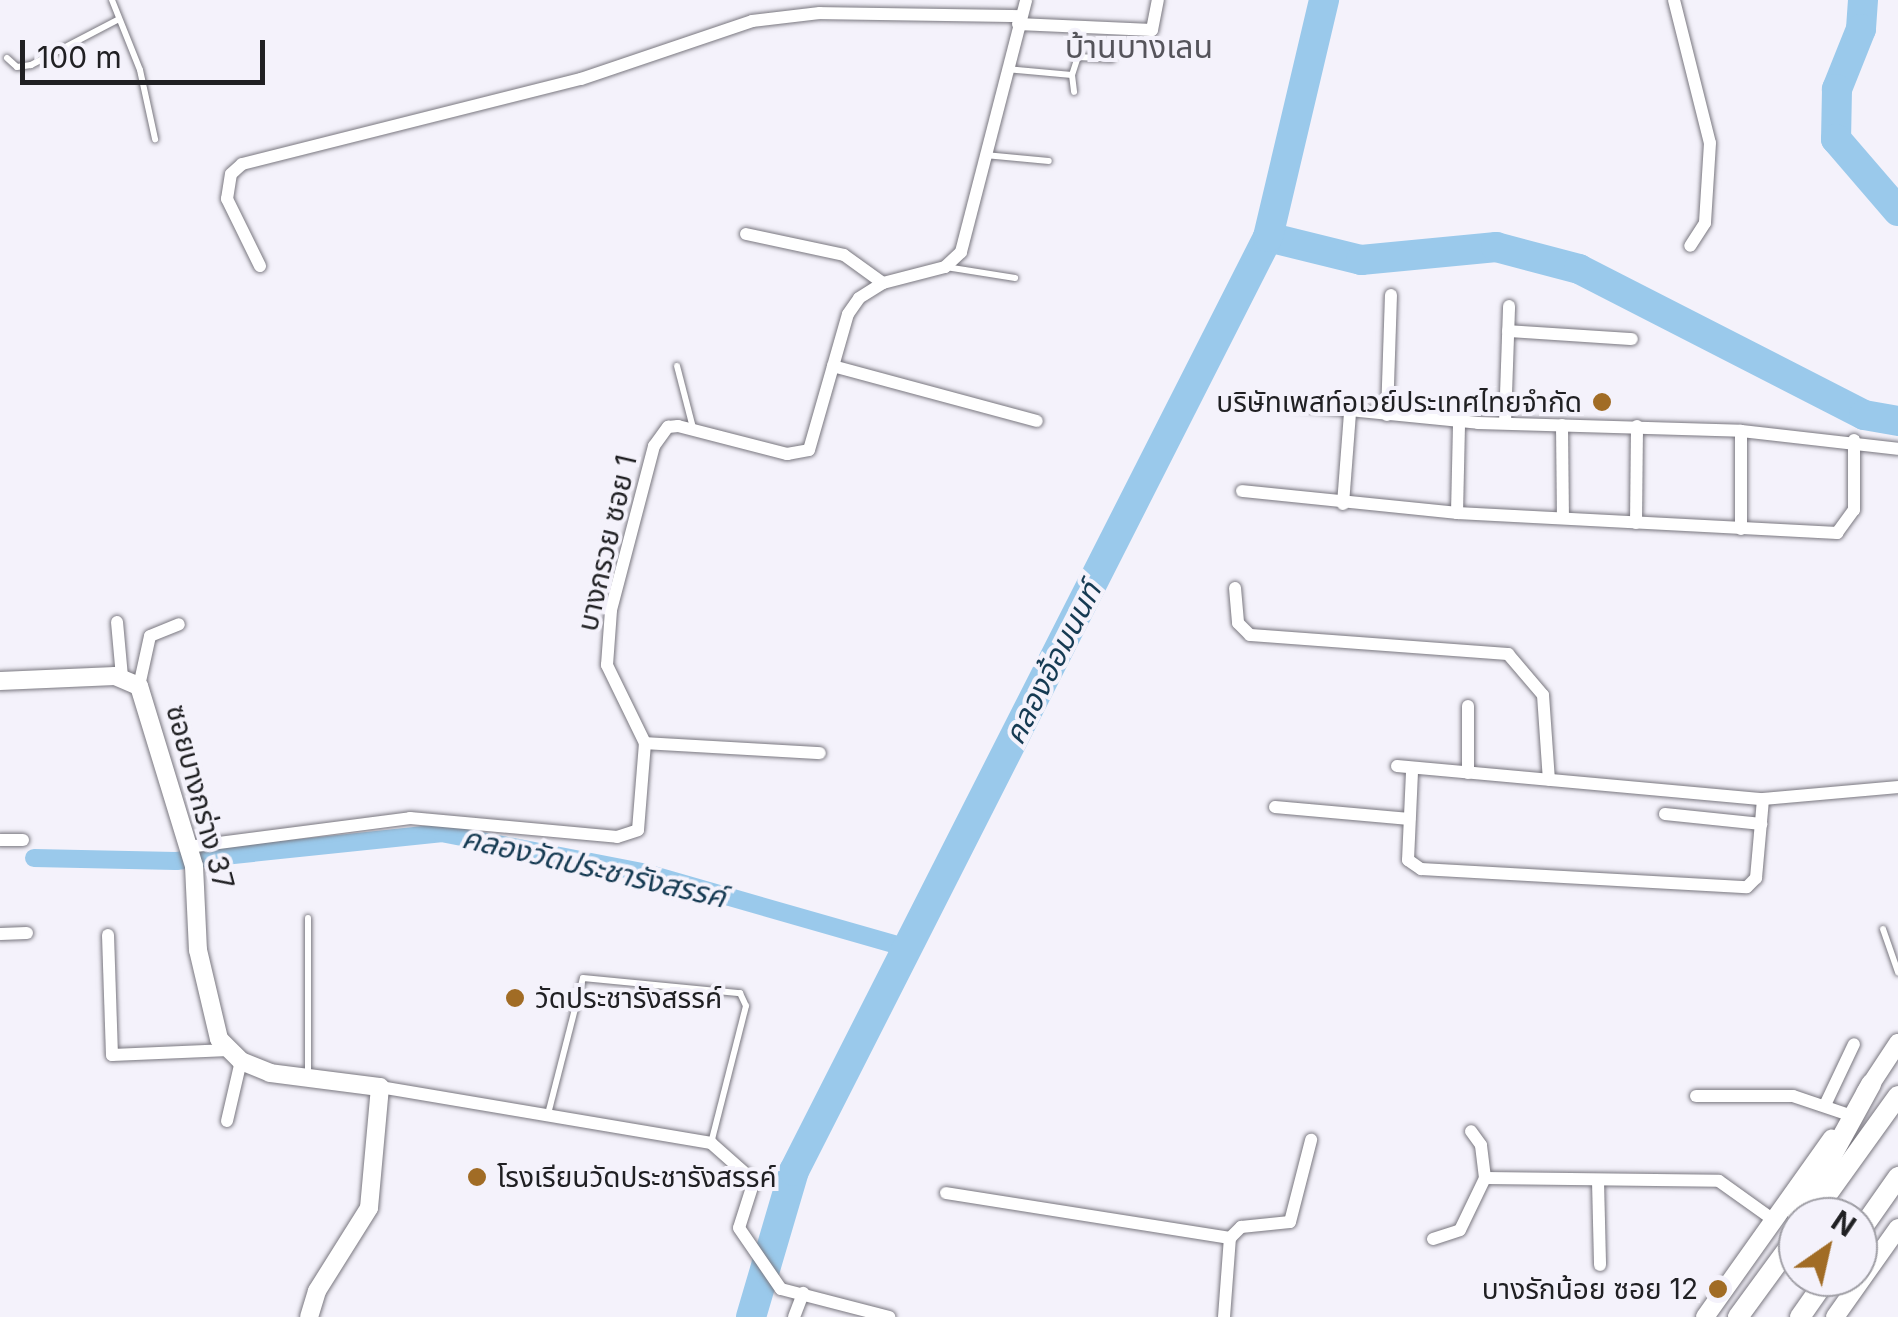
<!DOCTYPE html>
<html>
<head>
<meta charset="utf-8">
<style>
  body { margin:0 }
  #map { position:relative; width:1898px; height:1317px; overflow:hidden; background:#f4f2fb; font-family:Inter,"Noto Sans Thai",sans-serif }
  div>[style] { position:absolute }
  .canal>* { height:18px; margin:-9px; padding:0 9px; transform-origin:9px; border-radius:9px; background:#9ac9eb }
  .river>* { height:30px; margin:-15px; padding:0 15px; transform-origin:15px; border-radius:15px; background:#9ac9eb }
  .roads { filter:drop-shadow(0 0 2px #79777f) drop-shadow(0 0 2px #79777f) }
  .lane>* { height:6px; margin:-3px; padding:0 3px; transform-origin:3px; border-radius:3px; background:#fff }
  .street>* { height:12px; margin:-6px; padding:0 6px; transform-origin:6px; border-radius:6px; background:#fff }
  .secondary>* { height:18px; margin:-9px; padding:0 9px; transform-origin:9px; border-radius:9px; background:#fff }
  .primary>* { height:20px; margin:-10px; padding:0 10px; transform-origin:10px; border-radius:10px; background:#fff }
  .dots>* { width:28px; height:28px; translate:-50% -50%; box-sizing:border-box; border:5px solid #f4f2fb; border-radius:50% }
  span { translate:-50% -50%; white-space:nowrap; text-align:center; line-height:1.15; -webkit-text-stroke:8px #f4f2fb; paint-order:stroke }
  .poi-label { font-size:28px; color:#202023 }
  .right { translate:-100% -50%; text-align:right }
  .left { translate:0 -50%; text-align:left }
  .street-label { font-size:28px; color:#202023 }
  .water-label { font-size:30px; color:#153a52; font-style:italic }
  .quarter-label { font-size:32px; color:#55545b }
  .north { position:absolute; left:1778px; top:1197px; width:100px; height:100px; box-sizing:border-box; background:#f4f2fb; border:2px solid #9f9ea5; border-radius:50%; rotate:34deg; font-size:28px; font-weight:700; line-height:40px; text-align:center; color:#202023 }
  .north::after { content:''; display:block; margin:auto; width:35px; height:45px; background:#a16c25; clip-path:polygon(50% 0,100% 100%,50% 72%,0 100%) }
  .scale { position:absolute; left:20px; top:40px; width:245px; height:45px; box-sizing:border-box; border:5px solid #202023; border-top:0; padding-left:12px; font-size:30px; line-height:35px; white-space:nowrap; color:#202023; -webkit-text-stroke:8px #f4f2fb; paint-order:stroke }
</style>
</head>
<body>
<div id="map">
  <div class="canal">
    <div style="left:34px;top:858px;width:142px;rotate:1.2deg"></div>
    <div style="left:176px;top:861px;width:266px;rotate:-6deg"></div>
    <div style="left:441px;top:833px;width:209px;rotate:11deg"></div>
    <div style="left:646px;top:873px;width:273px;rotate:16deg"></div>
  </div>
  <div class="river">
    <div style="left:1863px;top:0;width:29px;rotate:94deg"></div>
    <div style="left:1861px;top:29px;width:65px;rotate:111.8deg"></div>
    <div style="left:1837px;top:89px;width:50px;rotate:91.1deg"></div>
    <div style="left:1836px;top:139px;width:95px;rotate:49.3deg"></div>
    <div style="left:1268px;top:237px;width:96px;rotate:13.9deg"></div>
    <div style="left:1361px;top:260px;width:136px;rotate:-5.5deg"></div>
    <div style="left:1496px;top:247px;width:86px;rotate:14.8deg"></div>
    <div style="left:1579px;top:269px;width:320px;rotate:27.1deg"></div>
    <div style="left:1864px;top:415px;width:35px;rotate:10deg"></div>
    <div style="left:751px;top:1317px;width:152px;rotate:-73.6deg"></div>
    <div style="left:794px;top:1171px;width:1047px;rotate:-63.09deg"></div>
    <div style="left:1268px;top:237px;width:244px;rotate:-76.7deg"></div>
  </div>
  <div class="roads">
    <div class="lane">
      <div style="left:112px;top:0;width:75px;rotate:68.2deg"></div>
      <div style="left:140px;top:70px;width:71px;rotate:77.7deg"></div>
      <div style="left:7px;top:58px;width:13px;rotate:42deg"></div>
      <div style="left:17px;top:67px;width:14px;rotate:-8deg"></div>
      <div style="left:31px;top:65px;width:97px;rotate:-27.6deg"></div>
      <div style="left:1006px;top:69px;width:66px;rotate:5.2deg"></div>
      <div style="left:1072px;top:75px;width:17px;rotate:83deg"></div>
      <div style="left:1072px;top:75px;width:19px;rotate:-72deg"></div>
      <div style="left:1078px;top:57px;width:34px;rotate:3deg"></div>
      <div style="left:985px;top:155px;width:64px;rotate:5.4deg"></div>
      <div style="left:946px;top:267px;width:70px;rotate:9.1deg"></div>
      <div style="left:677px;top:366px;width:64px;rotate:75.5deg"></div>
      <div style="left:1883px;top:929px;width:46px;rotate:70.8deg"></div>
      <div style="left:308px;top:1077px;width:159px;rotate:-90deg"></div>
      <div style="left:548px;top:1114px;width:140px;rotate:-75.6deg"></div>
      <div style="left:583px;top:978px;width:158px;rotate:5.5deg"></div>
      <div style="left:740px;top:993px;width:14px;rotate:65deg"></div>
      <div style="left:746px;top:1006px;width:141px;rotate:104.3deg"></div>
    </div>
    <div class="street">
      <div style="left:1674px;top:0;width:147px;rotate:75.9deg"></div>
      <div style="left:1710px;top:143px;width:80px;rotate:93.6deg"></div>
      <div style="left:1705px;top:223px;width:27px;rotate:123deg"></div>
      <div style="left:1018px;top:24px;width:134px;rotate:2.6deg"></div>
      <div style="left:1152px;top:30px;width:31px;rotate:-79deg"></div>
      <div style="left:746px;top:234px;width:100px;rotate:12.1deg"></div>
      <div style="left:844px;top:255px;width:48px;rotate:35.7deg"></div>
      <div style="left:260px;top:266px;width:75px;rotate:-116.2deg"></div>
      <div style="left:227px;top:199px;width:25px;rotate:-81deg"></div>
      <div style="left:231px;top:174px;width:15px;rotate:-42deg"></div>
      <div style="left:242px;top:164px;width:349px;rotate:-14.1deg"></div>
      <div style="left:581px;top:79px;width:181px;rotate:-18.7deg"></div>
      <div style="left:752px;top:21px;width:68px;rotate:-6.7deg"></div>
      <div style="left:820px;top:13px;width:201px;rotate:0.9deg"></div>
      <div style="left:1508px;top:331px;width:124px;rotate:3.7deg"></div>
      <div style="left:833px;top:366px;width:211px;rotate:15.1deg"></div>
      <div style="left:1289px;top:404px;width:190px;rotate:5.7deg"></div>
      <div style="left:1478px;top:423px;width:263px;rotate:1.7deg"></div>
      <div style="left:1741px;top:431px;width:158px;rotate:6.5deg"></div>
      <div style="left:1387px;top:415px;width:120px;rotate:-88.1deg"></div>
      <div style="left:1505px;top:423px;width:117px;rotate:-88deg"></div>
      <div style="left:1562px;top:425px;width:93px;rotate:89.4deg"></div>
      <div style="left:1242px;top:491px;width:216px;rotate:5.8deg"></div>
      <div style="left:1457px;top:513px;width:381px;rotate:3deg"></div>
      <div style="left:1837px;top:533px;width:29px;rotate:-54deg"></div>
      <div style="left:1854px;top:510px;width:70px;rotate:-90deg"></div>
      <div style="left:1343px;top:504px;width:92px;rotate:-85.6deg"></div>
      <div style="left:1457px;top:513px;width:91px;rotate:-88.7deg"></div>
      <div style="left:1636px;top:523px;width:97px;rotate:-89.4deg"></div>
      <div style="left:1741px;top:529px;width:98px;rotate:-90deg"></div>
      <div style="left:1235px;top:588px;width:35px;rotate:85deg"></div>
      <div style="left:1238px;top:623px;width:17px;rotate:45deg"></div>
      <div style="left:1250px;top:635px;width:259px;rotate:4.2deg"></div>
      <div style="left:1508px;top:654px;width:54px;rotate:49.5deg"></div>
      <div style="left:1543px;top:695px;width:85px;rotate:86deg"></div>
      <div style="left:117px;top:622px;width:55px;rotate:84.8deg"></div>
      <div style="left:139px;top:686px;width:51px;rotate:-77.6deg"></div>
      <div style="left:150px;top:636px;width:31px;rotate:-22deg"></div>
      <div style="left:645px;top:743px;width:175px;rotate:3.3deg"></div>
      <div style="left:1397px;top:766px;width:367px;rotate:5.2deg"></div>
      <div style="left:1763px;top:799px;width:136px;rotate:-5.1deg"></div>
      <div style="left:1412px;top:772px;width:88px;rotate:92.6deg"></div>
      <div style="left:1408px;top:860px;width:16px;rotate:35deg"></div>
      <div style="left:1421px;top:869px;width:326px;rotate:3.2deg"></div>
      <div style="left:1747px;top:887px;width:13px;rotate:-45deg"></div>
      <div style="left:1756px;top:878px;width:79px;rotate:-84.9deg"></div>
      <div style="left:1468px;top:773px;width:67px;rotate:-90deg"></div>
      <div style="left:1275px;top:807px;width:135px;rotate:5.1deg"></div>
      <div style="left:1665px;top:814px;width:97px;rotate:5.9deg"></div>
      <div style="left:0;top:840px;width:23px"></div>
      <div style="left:188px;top:847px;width:224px;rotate:-7.4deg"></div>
      <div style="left:410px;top:818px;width:208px;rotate:5.2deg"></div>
      <div style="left:617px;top:837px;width:22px;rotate:-18deg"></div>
      <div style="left:638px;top:830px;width:87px;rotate:-85.4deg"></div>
      <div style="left:645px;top:743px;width:87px;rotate:-116deg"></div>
      <div style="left:607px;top:665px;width:55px;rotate:-85.8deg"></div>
      <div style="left:611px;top:610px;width:170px;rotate:-75.3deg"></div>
      <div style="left:654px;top:446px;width:24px;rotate:-54deg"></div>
      <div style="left:668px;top:427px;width:10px;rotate:-6deg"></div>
      <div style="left:678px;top:426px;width:113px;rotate:14.4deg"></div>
      <div style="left:787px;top:454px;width:22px;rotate:-10deg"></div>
      <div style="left:809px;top:450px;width:141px;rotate:-74deg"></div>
      <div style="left:848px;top:314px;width:19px;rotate:-55deg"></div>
      <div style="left:859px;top:298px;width:28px;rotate:-32deg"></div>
      <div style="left:883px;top:283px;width:64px;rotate:-14.5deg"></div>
      <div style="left:945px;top:267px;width:22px;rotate:-43deg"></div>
      <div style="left:961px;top:252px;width:260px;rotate:-75.5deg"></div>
      <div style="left:0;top:934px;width:27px;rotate:-2deg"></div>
      <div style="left:108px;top:935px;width:120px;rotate:88.1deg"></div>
      <div style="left:112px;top:1055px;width:117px;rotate:-2.4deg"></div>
      <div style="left:380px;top:1087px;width:336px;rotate:9.6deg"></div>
      <div style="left:711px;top:1143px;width:57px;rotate:41.5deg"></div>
      <div style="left:754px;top:1181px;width:49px;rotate:107.7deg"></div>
      <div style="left:739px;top:1228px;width:74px;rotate:55.5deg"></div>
      <div style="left:781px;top:1289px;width:112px;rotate:14.5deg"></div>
      <div style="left:1696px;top:1096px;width:97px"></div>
      <div style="left:1793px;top:1096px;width:59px;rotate:18.7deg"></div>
      <div style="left:1826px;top:1103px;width:65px;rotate:-64.6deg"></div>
      <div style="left:227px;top:1121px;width:62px;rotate:-76.9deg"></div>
      <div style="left:1485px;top:1178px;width:234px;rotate:0.7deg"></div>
      <div style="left:1719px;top:1181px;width:69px;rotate:35.5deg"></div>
      <div style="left:1598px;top:1181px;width:84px;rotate:88.6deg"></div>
      <div style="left:946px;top:1193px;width:288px;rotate:9deg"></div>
      <div style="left:1433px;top:1239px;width:28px;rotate:-18deg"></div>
      <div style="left:1460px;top:1230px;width:58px;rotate:-64.3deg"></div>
      <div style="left:1485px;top:1178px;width:33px;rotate:-97deg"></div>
      <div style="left:1481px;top:1145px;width:17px;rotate:-126deg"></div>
      <div style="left:794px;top:1317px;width:26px;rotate:-69deg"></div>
      <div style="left:1224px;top:1317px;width:79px;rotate:-85.7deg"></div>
      <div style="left:1230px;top:1238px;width:16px;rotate:-45deg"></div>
      <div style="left:1241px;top:1227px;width:49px;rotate:-5.8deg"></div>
      <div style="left:1290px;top:1222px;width:85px;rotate:-75.6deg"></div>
    </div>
    <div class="secondary">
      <div style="left:0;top:681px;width:115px;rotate:-2.5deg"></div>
      <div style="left:115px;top:676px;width:26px;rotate:23deg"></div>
      <div style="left:139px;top:686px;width:188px;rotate:73deg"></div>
      <div style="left:194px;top:866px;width:84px;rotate:87.3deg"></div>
      <div style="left:198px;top:950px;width:91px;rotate:76.7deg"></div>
      <div style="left:219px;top:1039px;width:31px;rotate:45deg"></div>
      <div style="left:241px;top:1061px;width:31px;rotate:22deg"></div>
      <div style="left:270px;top:1073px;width:111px;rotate:7.3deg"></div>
      <div style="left:380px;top:1087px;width:121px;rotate:95.2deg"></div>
      <div style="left:369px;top:1208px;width:98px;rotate:122.1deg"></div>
      <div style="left:317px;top:1291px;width:27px;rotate:107deg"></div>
      <div style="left:1865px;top:1093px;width:60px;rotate:-56.6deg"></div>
      <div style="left:1705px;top:1317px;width:219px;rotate:-54.6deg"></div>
      <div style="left:1835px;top:1317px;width:109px;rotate:-54.7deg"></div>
    </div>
    <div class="primary">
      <div style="left:1798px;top:1217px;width:152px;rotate:-61.2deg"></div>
      <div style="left:1811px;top:1217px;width:149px;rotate:-54.3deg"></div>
      <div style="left:1858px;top:1234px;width:70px;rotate:-54.9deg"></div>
      <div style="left:1738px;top:1317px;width:102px;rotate:-53.8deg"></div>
      <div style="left:1800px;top:1317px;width:49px;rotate:-55deg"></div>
    </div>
  </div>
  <div class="dots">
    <div style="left:1602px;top:402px;background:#a16c25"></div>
    <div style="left:515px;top:998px;background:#a16c25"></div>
    <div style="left:477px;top:1177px;background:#a16c25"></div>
    <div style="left:1718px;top:1289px;background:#a16c25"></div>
  </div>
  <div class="poi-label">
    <span class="right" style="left:1582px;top:402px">บริษัทเพสท์อเวย์ประเทศไทยจำกัด</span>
    <span class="left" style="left:535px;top:998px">วัดประชารังสรรค์</span>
    <span class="left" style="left:497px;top:1177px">โรงเรียนวัดประชารังสรรค์</span>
    <span class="right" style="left:1698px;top:1289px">บางรักน้อย ซอย 12</span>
  </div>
  <div class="street-label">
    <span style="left:607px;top:543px;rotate:-77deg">บางกรวย ซอย 1</span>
    <span style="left:200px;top:797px;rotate:75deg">ซอยบางกร่าง 37</span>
  </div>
  <div class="water-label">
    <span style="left:1052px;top:663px;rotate:-63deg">คลองอ้อมนนท์</span>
    <span style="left:594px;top:867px;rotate:13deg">คลองวัดประชารังสรรค์</span>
  </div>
  <div class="quarter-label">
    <span style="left:1139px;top:47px">บ้านบางเลน</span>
  </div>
  <div class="north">N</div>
  <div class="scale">100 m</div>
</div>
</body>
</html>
